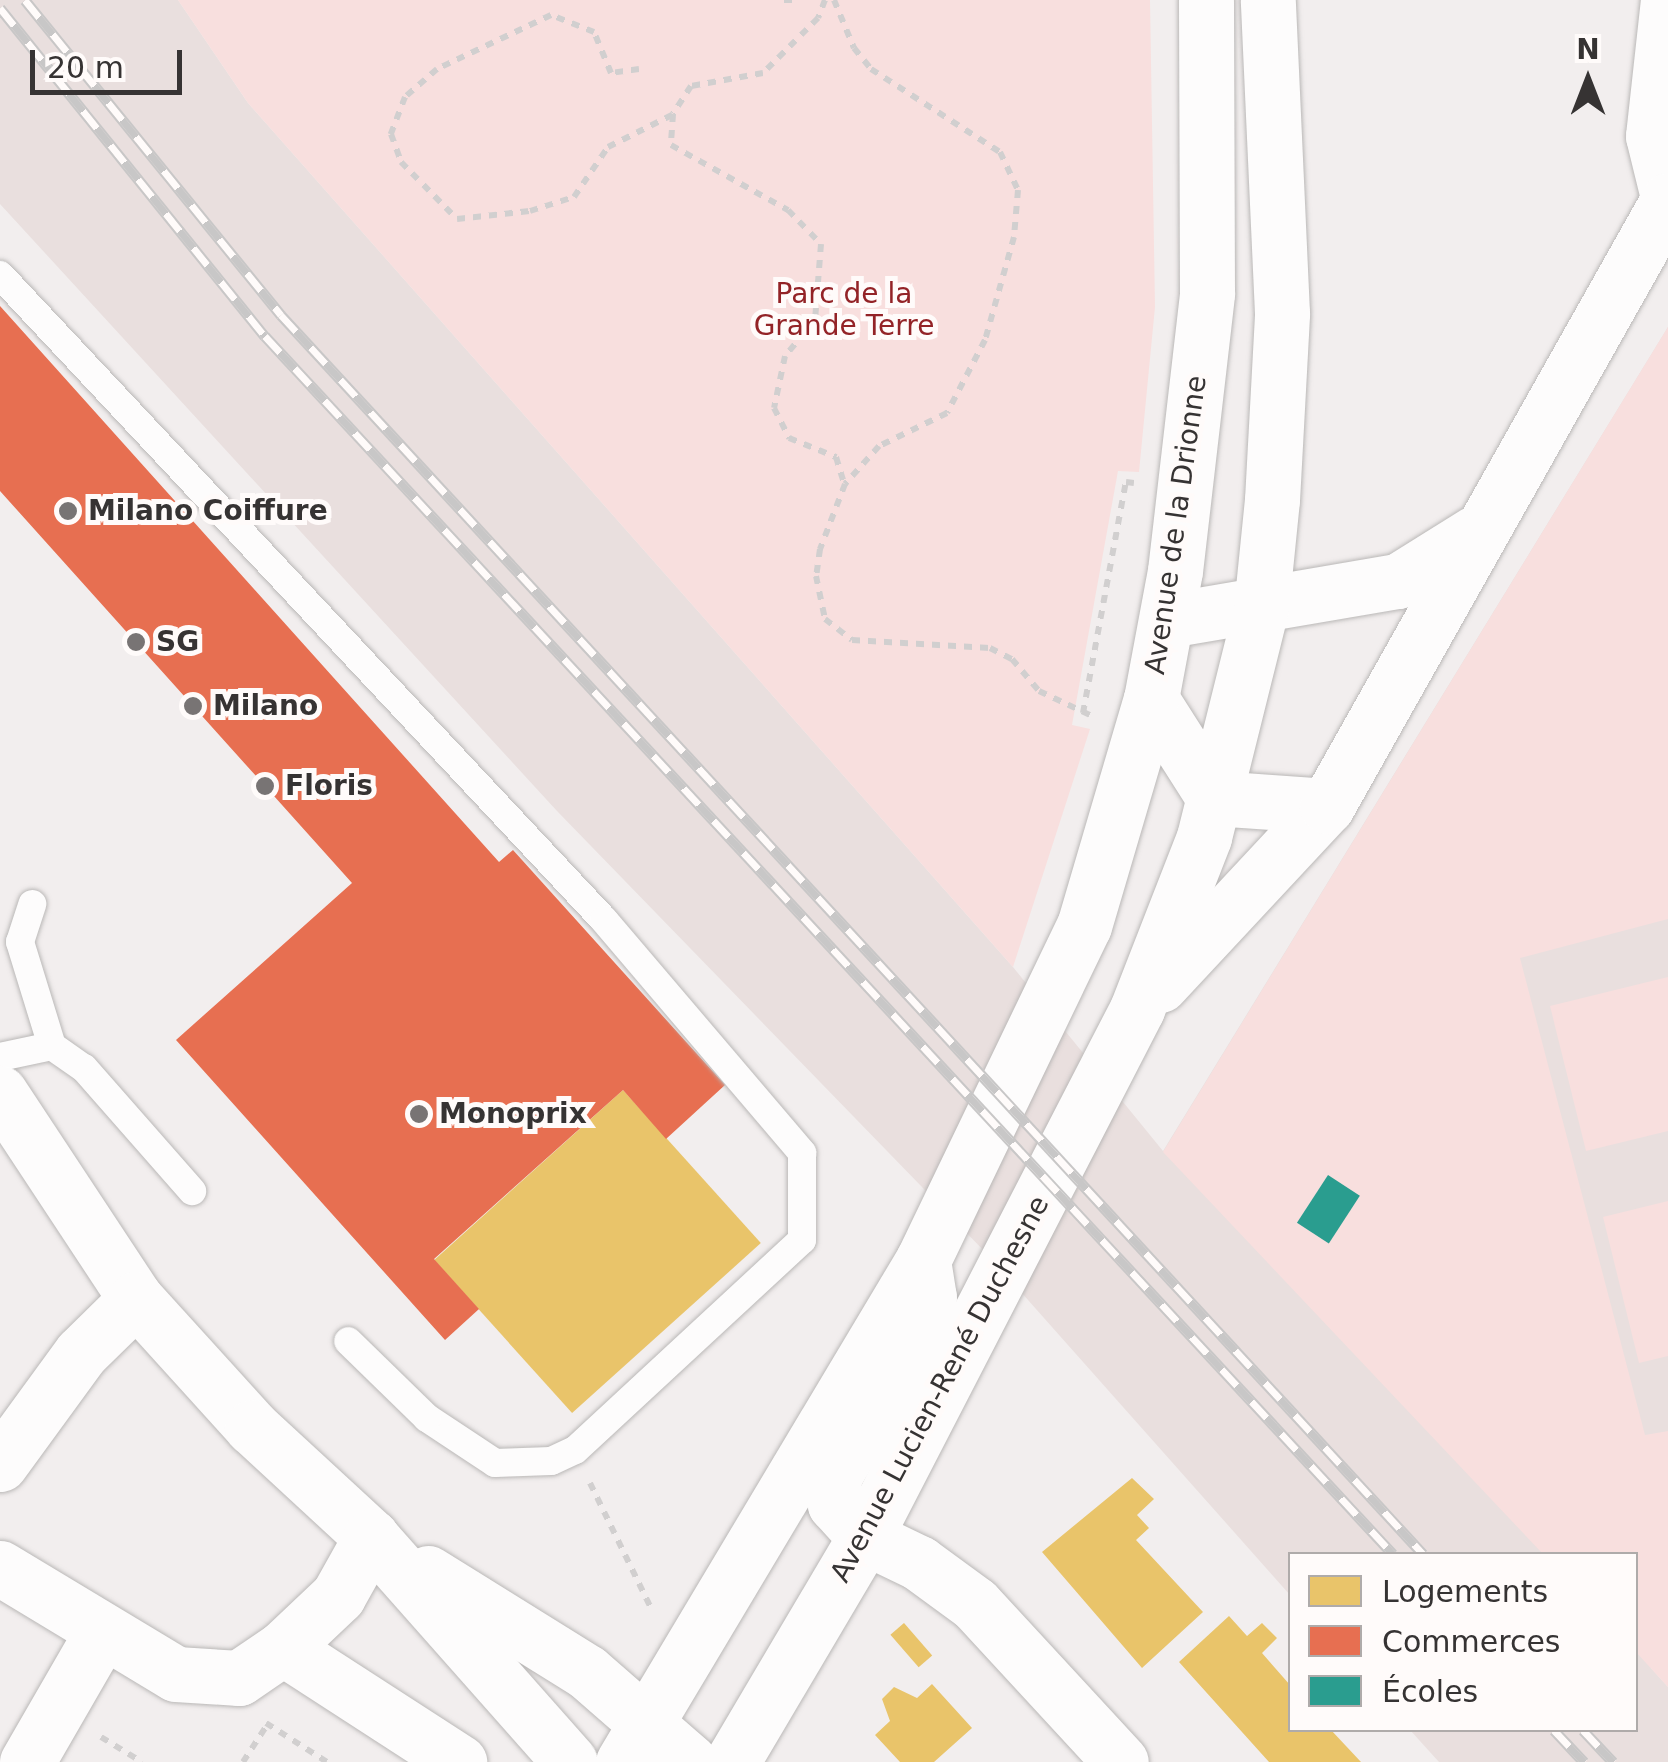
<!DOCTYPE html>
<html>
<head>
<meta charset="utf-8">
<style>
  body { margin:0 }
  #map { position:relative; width:1668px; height:1762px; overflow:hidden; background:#f2eeee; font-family:"DejaVu Sans",sans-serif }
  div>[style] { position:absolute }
  .built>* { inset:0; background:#e9dfde }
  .green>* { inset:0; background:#f8dfde }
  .homes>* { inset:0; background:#e9c46a; transform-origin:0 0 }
  .shops>* { inset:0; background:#e76f51 }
  .schools>* { inset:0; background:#2a9d8f; transform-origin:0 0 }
  .path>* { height:6px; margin-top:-3px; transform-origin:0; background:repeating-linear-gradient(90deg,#d1cfcf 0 8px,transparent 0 16px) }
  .roads { filter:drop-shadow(0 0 2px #bab8b7) drop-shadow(0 0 2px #bab8b7) }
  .lane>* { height:28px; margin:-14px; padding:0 14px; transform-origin:14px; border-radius:14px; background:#fdfcfc }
  .street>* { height:55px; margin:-27.5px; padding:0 27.5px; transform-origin:27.5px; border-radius:27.5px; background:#fdfcfc }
  .secondary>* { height:55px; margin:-27.5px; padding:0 27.5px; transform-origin:27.5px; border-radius:27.5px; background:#fdfcfc }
  .rail>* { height:11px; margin-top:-5.5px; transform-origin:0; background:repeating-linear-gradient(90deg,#fffbfa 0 22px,#c8c7c7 0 44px); box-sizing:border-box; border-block:2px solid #c8c7c7 }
  .dots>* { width:28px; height:28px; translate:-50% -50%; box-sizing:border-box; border:5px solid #fffbfa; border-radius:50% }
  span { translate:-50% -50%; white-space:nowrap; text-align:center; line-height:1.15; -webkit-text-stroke:10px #fffbfa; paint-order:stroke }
  .park-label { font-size:28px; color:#932327 }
  .poi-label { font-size:28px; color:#363333; font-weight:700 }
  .left { translate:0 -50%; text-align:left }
  .street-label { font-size:28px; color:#363333 }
  .legend { position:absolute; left:1288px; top:1552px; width:350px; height:180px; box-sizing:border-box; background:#fffbfa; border:2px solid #afabaa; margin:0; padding:12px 18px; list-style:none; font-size:30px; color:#363333 }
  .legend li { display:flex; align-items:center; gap:20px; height:50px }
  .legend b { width:50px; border:2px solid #afabaa }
  .north { position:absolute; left:1538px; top:30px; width:100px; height:100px; -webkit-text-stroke:8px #fffbfa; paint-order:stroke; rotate:0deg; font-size:28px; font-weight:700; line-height:40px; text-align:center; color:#363333 }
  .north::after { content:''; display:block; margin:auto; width:35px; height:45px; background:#363333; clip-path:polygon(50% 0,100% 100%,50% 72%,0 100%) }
  .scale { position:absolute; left:30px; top:50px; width:152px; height:45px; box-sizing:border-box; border:5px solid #363333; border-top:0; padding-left:12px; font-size:30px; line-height:35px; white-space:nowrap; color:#363333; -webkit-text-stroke:8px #fffbfa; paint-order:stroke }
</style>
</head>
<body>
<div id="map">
  <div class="built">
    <div style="clip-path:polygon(0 0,178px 0,248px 103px,1013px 967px,1163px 1151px,1668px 327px,1668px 1647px,1651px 1668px,1668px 1687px,1668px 1762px,1439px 1762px,1410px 1730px,1636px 1730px,1636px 1554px,1290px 1554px,1290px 1595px,988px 1255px,557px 811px,0 204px)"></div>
  </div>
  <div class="green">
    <div style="clip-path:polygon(178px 0,1150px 0,1155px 307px,1139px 472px,1118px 471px,1072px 725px,1090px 729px,1013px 967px,248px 103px)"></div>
    <div style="clip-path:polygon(1668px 327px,1668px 919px,1520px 958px,1645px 1435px,1668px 1431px,1668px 1687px,1636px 1652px,1636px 1554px,1543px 1554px,1163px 1152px)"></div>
    <div style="clip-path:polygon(1668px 977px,1668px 1131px,1586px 1151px,1550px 1006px)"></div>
    <div style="clip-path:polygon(1668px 1201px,1668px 1356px,1639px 1363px,1603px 1217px)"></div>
  </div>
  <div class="homes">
    <div style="left:623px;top:1090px;width:206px;height:254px;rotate:48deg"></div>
    <div style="clip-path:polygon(1132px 1478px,1154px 1499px,1137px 1515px,1149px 1528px,1136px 1540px,1203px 1612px,1142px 1668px,1042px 1552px)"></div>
    <div style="clip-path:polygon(1229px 1616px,1247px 1636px,1262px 1623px,1277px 1638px,1262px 1653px,1290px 1685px,1290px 1730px,1331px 1730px,1361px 1762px,1269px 1762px,1179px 1662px)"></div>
    <div style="left:904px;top:1623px;width:43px;height:18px;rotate:49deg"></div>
    <div style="clip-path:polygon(932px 1684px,972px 1728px,934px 1762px,900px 1762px,875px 1735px,890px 1721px,882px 1699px,894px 1687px,917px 1698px)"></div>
  </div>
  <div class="shops">
    <div style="clip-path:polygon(0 306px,499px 862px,513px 850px,725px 1085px,666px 1139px,623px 1090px,434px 1259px,479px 1309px,445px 1340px,176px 1040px,352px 883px,0 491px)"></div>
  </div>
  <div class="schools">
    <div style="left:1328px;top:1175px;width:38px;height:57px;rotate:33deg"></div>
  </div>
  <div class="path">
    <div style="left:784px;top:0;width:16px"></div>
    <div style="left:825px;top:0;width:19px;rotate:111deg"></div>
    <div style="left:818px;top:18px;width:78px;rotate:135deg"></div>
    <div style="left:763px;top:73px;width:73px;rotate:169.8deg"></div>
    <div style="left:691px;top:86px;width:33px;rotate:123deg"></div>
    <div style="left:673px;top:114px;width:31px;rotate:94deg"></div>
    <div style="left:671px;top:145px;width:134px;rotate:29.1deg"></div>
    <div style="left:788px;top:210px;width:47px;rotate:45.9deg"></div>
    <div style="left:821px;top:244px;width:76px;rotate:94.5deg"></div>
    <div style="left:815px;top:320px;width:47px;rotate:129.8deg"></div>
    <div style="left:785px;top:356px;width:53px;rotate:101.9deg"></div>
    <div style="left:774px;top:408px;width:34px;rotate:63deg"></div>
    <div style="left:789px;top:438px;width:51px;rotate:22deg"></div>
    <div style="left:836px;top:457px;width:27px;rotate:73deg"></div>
    <div style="left:834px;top:0;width:52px;rotate:67.4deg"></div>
    <div style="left:854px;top:48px;width:27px;rotate:51deg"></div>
    <div style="left:871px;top:69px;width:153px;rotate:32.8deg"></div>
    <div style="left:1000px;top:152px;width:42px;rotate:64.7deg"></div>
    <div style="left:1018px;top:190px;width:47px;rotate:94.9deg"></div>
    <div style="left:1014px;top:237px;width:107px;rotate:105.7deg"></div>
    <div style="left:985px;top:340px;width:82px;rotate:117.5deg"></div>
    <div style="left:947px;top:413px;width:76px;rotate:154.1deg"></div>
    <div style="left:879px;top:446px;width:51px;rotate:131.8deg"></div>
    <div style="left:845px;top:484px;width:70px;rotate:111deg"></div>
    <div style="left:820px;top:549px;width:27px;rotate:98deg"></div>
    <div style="left:816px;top:576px;width:44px;rotate:78.2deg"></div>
    <div style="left:825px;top:619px;width:34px;rotate:38deg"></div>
    <div style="left:852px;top:640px;width:138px;rotate:3.3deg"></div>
    <div style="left:990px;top:648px;width:25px;rotate:27deg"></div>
    <div style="left:1012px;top:659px;width:42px;rotate:49.8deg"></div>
    <div style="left:1039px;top:691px;width:56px;rotate:25.2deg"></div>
    <div style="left:639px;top:69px;width:28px;rotate:172deg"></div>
    <div style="left:611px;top:73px;width:44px;rotate:-112.5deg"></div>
    <div style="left:594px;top:32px;width:46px;rotate:-158.4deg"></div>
    <div style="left:551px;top:15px;width:126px;rotate:154.7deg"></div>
    <div style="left:437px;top:69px;width:43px;rotate:138.8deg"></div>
    <div style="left:405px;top:97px;width:40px;rotate:111deg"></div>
    <div style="left:391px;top:134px;width:30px;rotate:70deg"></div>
    <div style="left:401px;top:162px;width:80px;rotate:45.5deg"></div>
    <div style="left:457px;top:219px;width:73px;rotate:-6.3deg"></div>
    <div style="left:530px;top:211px;width:46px;rotate:-17.7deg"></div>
    <div style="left:574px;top:197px;width:60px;rotate:-55.8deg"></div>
    <div style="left:608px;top:147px;width:72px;rotate:-26.6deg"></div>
    <div style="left:1083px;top:713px;width:235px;rotate:-79.5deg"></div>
    <div style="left:1126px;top:482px;width:8px;rotate:7deg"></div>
    <div style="left:590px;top:1483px;width:141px;rotate:64deg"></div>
    <div style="left:266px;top:1723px;width:72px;rotate:32.6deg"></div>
    <div style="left:101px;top:1737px;width:48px;rotate:31.4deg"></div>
    <div style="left:243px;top:1762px;width:44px;rotate:-57deg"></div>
  </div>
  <div class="roads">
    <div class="lane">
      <div style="left:0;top:275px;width:884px;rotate:46.88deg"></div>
      <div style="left:604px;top:920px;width:306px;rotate:49.6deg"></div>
      <div style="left:802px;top:1153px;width:87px;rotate:90deg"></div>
      <div style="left:802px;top:1240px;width:309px;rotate:137.2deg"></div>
      <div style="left:575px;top:1450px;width:26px;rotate:155deg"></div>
      <div style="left:551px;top:1461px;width:56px;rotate:178deg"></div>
      <div style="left:495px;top:1463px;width:82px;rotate:-146.5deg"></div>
      <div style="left:427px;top:1418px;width:110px;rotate:-135.7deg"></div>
      <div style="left:52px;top:1046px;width:39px;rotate:35deg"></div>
      <div style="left:84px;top:1068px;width:164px;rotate:48.7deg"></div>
      <div style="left:0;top:1057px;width:53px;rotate:-11.9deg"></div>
      <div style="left:52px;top:1046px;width:109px;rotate:-107.1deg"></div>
      <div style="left:20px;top:942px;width:40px;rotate:-72deg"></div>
    </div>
    <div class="street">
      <div style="left:1668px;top:0;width:137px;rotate:96.3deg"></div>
      <div style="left:1653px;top:136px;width:63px;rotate:76.2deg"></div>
      <div style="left:0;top:1093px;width:247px;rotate:56.6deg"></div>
      <div style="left:136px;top:1299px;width:173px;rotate:47.8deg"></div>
      <div style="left:252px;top:1427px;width:162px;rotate:42.7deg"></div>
      <div style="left:371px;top:1537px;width:300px;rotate:48.5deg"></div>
      <div style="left:923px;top:1260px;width:37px;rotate:81deg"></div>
      <div style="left:929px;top:1297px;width:29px;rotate:106deg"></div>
      <div style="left:921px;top:1325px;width:177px;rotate:119.9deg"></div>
      <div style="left:833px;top:1478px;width:26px;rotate:86deg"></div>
      <div style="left:835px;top:1504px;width:45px;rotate:47.7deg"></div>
      <div style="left:865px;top:1537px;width:60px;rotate:25.7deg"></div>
      <div style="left:919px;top:1563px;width:69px;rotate:36.2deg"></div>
      <div style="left:975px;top:1604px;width:215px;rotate:47.3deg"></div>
      <div style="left:0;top:1464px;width:137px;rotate:-53.9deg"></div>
      <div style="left:81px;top:1353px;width:77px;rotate:-44.5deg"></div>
      <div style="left:0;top:1568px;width:205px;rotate:31.1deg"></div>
      <div style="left:176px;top:1674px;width:63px;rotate:3.6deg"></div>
      <div style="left:239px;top:1678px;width:53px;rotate:-34.3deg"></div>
      <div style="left:283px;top:1648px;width:76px;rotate:-43.4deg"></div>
      <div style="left:338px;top:1596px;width:68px;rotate:-60.8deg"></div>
      <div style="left:428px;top:1573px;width:187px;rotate:31.9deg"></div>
      <div style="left:587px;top:1672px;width:137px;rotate:41.1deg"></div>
      <div style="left:283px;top:1648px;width:210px;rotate:32.9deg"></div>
      <div style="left:27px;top:1762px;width:150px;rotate:-60deg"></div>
    </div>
    <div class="secondary">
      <div style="left:1169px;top:620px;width:232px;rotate:-9.7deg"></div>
      <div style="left:1398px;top:581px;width:91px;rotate:-31.9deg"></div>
      <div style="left:1151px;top:699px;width:117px;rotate:57.5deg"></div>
      <div style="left:1214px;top:798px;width:113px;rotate:4deg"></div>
      <div style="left:1160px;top:985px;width:245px;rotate:-47deg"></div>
      <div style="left:1327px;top:806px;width:695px;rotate:-60.63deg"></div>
      <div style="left:623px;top:1762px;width:585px;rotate:-59.14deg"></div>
      <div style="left:923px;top:1260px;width:371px;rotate:-64.3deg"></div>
      <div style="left:1084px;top:926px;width:237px;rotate:-73.6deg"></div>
      <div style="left:1151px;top:699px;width:130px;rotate:-79.4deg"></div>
      <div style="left:1175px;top:571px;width:280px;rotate:-83.4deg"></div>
      <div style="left:1207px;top:293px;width:293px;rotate:-90.2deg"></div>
      <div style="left:732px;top:1762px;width:261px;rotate:-59.4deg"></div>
      <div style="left:865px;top:1537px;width:594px;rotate:-62.74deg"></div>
      <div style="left:1137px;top:1009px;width:185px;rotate:-68.7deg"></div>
      <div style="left:1204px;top:837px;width:236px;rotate:-76deg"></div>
      <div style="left:1261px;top:608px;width:109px;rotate:-84.2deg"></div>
      <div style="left:1272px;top:500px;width:187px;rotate:-86.9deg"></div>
      <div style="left:1282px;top:313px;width:313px;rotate:-92.6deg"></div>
    </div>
  </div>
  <div class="rail">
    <div style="left:25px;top:0;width:406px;rotate:50.9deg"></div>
    <div style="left:281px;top:315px;width:1685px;rotate:47.33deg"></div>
    <div style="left:0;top:8px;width:422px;rotate:51.1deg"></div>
    <div style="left:265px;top:336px;width:1660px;rotate:47.2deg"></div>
    <div style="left:1554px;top:1730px;width:44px;rotate:46.8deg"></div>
    <div style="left:1583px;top:1730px;width:44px;rotate:46.8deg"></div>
  </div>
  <div class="dots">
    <div style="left:68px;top:511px;background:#787474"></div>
    <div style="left:136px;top:642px;background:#787474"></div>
    <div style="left:193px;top:706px;background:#787474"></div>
    <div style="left:265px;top:786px;background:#787474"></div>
    <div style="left:419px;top:1114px;background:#787474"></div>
  </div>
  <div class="park-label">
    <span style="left:844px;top:310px">Parc de la<br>Grande Terre</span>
  </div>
  <div class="poi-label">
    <span class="left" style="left:88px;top:511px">Milano Coiffure</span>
    <span class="left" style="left:156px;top:642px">SG</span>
    <span class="left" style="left:213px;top:706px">Milano</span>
    <span class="left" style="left:285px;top:786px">Floris</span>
    <span class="left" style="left:439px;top:1114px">Monoprix</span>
  </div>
  <div class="street-label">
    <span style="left:1176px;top:525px;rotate:-82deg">Avenue de la Drionne</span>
    <span style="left:940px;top:1389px;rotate:-62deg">Avenue Lucien-René Duchesne</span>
  </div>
  <ul class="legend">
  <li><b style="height:28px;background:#e9c46a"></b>Logements</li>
  <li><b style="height:28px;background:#e76f51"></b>Commerces</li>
  <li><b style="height:28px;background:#2a9d8f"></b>Écoles</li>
  </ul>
  <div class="north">N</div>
  <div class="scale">20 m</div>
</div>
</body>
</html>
